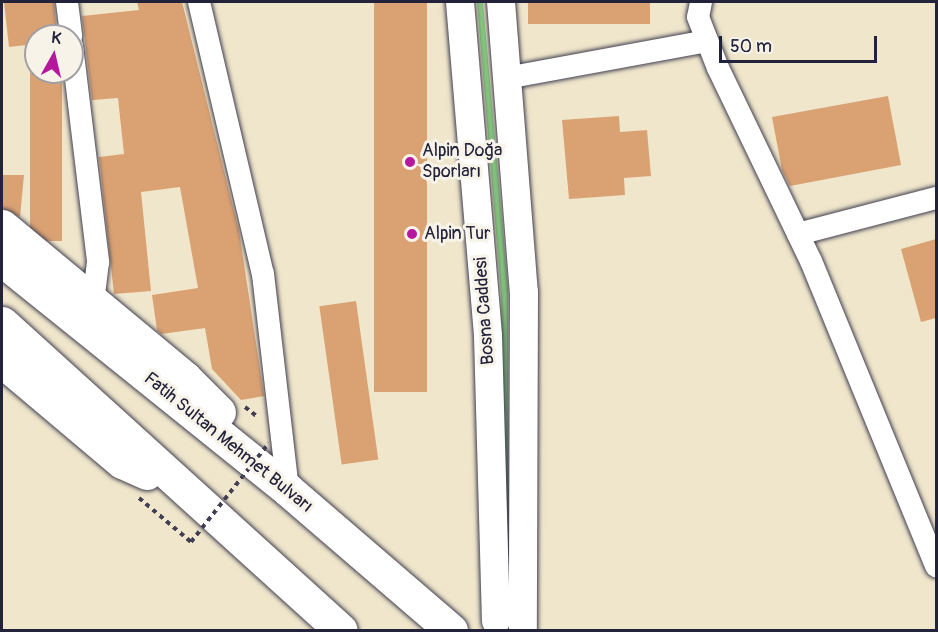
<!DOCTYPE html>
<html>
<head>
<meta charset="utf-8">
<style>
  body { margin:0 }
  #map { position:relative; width:938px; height:632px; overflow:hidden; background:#efe6cb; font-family:Pangolin,sans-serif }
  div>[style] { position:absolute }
  .green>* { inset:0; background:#87c77f }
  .building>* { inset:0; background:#daa273; transform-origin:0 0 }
  .path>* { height:4px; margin-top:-2px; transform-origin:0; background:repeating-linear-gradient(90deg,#413f51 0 4.5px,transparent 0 9px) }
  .roads { filter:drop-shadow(0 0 2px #413f51) drop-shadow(0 0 2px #413f51) }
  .minor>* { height:22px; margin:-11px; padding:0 11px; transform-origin:11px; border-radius:11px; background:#fff }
  .major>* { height:28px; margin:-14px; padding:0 14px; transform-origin:14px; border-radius:14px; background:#fff }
  .highway>* { height:33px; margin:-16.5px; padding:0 16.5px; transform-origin:16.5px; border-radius:16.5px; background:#fff }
  .path-bridge>* { height:4px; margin-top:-2px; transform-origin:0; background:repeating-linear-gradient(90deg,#413f51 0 4.5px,transparent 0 9px) }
  .dots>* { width:16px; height:16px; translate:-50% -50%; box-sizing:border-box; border:3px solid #f7f3e8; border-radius:50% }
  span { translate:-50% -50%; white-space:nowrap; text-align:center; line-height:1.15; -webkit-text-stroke:6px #f7f3e8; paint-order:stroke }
  .poi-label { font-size:18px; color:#22223b }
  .left { translate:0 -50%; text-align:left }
  .street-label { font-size:18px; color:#22223b }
  .frame { position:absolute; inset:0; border:3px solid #22223b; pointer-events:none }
  .north { position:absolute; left:24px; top:24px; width:60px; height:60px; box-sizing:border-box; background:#f7f3e8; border:2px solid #a29fa3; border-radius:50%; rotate:8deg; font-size:16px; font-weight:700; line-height:24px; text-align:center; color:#22223b }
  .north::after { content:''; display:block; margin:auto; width:21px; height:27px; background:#b5179e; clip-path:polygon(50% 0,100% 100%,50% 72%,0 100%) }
  .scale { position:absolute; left:719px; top:36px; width:158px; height:27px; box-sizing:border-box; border:3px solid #22223b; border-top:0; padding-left:8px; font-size:18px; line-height:21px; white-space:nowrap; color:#22223b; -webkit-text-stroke:4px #f7f3e8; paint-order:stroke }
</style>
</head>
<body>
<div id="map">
  <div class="green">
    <div style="clip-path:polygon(477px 2px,483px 2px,508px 288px,508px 609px,501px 293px)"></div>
  </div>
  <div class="building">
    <div style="clip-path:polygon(4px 2px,54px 2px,57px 36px,36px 36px,36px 44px,9px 47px)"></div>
    <div style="clip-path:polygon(137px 2px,182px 2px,239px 231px,264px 396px,241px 400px,212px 369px,205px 328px,161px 334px,157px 330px,152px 295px,198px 288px,180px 187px,141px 192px,151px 291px,114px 294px,99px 157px,124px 154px,118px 98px,92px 100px,82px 16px,139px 10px)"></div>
    <div style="left:374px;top:2px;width:53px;height:390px"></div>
    <div style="left:528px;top:2px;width:122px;height:22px"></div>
    <div style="left:30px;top:72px;width:32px;height:169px"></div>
    <div style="clip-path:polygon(888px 96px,901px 165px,790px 186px,782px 170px,772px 117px)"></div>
    <div style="clip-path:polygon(619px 116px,620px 132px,647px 130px,651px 176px,624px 178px,625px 195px,569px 199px,562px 120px)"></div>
    <div style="clip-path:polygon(2px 175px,24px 175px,20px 217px,2px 208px)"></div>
    <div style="clip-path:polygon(936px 239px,936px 318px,921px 322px,901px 249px)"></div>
    <div style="left:356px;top:301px;width:160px;height:37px;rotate:82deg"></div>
  </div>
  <div class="path">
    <div style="left:245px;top:407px;width:16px;rotate:38deg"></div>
    <div style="left:139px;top:498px;width:68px;rotate:40.2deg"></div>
  </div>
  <div class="roads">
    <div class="minor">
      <div style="left:67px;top:2px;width:34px;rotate:83deg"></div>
      <div style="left:199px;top:2px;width:279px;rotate:76.8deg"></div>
      <div style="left:263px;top:274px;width:217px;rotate:83.4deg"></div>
      <div style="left:701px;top:2px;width:15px;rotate:101deg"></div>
      <div style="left:698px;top:17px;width:55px;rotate:68.6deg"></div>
      <div style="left:718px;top:68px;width:214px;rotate:64.3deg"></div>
      <div style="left:811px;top:261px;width:330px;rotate:67.7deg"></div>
      <div style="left:72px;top:46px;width:218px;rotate:83.1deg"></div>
      <div style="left:98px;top:262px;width:39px;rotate:97deg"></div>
      <div style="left:506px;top:78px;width:204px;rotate:-10.4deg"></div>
      <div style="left:798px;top:234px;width:143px;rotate:-14.6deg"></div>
    </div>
    <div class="major">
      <div style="left:460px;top:2px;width:335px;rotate:85.2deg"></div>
      <div style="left:488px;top:336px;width:285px;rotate:88.4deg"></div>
      <div style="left:501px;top:2px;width:291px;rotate:85.5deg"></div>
      <div style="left:524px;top:292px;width:338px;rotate:90.2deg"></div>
    </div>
    <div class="highway">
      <div style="left:2px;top:226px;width:238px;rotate:39.7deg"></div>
      <div style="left:185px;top:378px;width:48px;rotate:45deg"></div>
      <div style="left:2px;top:260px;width:367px;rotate:38.8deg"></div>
      <div style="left:288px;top:490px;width:215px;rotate:40.7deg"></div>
      <div style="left:2px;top:323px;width:457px;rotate:42.2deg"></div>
      <div style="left:2px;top:361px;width:157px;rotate:40.1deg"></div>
      <div style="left:122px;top:462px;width:27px;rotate:24deg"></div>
    </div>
  </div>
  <div class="path-bridge">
    <div style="left:191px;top:542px;width:126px;rotate:-51.8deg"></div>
  </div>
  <div class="dots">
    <div style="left:410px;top:162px;background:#b5179e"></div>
    <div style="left:412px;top:234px;background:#b5179e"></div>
  </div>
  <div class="poi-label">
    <span class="left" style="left:422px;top:162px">Alpin Doğa<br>Sporları</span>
    <span class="left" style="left:424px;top:234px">Alpin Tur</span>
  </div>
  <div class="street-label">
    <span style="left:485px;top:311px;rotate:-94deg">Bosna Caddesi</span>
    <span style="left:228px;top:443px;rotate:39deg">Fatih Sultan Mehmet Bulvarı</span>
  </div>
  <div class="frame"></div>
  <div class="north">K</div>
  <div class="scale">50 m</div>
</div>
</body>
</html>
